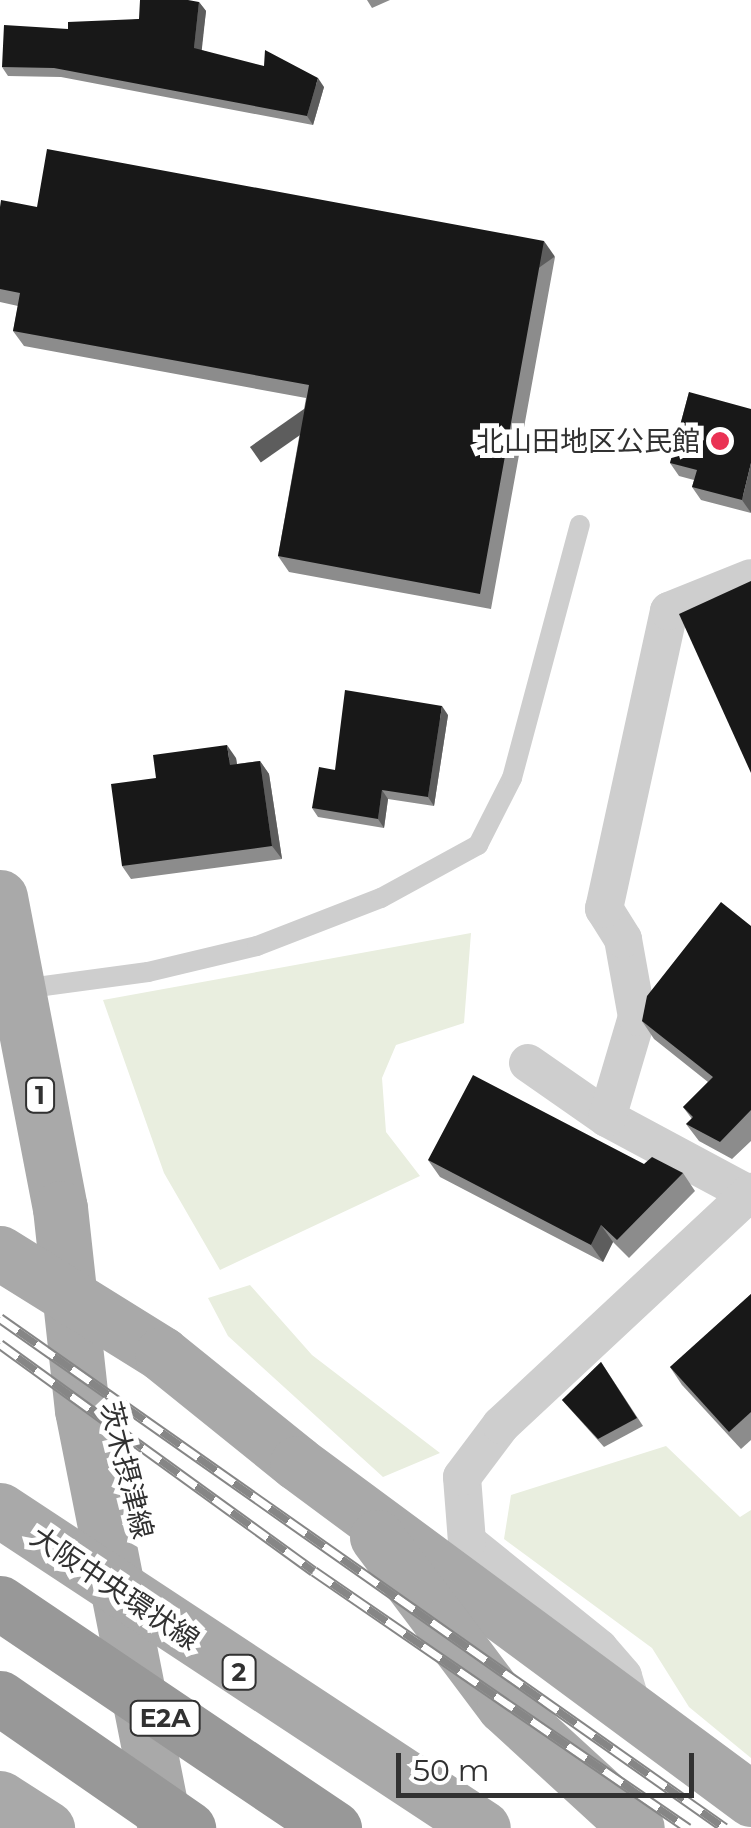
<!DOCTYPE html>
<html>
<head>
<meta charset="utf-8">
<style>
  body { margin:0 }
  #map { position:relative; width:751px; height:1828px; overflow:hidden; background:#fff; font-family:Montserrat,"Noto Sans JP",sans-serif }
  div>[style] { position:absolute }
  .green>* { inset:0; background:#e9eedf }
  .lane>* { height:20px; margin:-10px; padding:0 10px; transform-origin:10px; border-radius:10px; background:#cecece }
  .street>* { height:38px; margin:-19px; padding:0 19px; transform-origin:19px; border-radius:19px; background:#cecece }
  .primary>* { height:55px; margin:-27.5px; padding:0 27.5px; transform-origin:27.5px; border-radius:27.5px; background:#a9a9a9 }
  .highway>* { height:55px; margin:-27.5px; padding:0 27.5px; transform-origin:27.5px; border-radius:27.5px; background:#989898 }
  .rail>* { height:11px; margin-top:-5.5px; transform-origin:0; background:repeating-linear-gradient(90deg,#fff 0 22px,#868686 0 44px); box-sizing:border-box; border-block:2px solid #868686 }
  .wall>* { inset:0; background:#8c8c8c }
  .shaded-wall>* { inset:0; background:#5d5d5d; transform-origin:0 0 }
  .building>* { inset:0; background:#181818 }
  .dots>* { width:28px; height:28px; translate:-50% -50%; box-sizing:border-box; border:5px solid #fff; border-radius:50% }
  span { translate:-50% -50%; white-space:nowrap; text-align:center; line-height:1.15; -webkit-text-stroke:10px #fff; paint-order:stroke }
  .shield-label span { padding:2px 8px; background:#fff; border:2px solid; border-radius:8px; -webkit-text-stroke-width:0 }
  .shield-label { font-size:25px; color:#313131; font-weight:700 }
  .poi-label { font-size:28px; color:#313131 }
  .right { translate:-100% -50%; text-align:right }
  .street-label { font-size:28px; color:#313131 }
  .scale { position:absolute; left:396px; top:1753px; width:298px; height:45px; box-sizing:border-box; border:5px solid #313131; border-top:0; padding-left:12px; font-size:30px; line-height:35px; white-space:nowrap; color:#313131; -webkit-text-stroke:8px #fff; paint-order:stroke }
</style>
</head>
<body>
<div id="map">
  <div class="green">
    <div style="clip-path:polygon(471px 933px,464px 1023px,396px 1045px,382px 1078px,386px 1132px,420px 1176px,220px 1270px,164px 1173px,103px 1000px)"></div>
    <div style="clip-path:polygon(250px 1285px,312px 1355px,440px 1453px,383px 1477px,228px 1336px,208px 1298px)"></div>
    <div style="clip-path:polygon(666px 1446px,740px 1517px,751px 1510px,751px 1758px,689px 1707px,652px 1648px,504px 1539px,511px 1495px)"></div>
  </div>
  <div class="lane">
    <div style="left:22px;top:989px;width:127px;rotate:-7.7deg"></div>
    <div style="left:148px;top:972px;width:112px;rotate:-13.4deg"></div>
    <div style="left:257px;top:946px;width:133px;rotate:-21.2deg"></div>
    <div style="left:381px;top:898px;width:111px;rotate:-28.7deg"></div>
    <div style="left:478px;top:845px;width:75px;rotate:-63.1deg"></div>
    <div style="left:512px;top:778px;width:262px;rotate:-75deg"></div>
  </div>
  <div class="street">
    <div style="left:528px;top:1063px;width:96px;rotate:34.8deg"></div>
    <div style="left:607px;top:1118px;width:161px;rotate:28.2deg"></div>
    <div style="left:607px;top:1118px;width:105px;rotate:-73.5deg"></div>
    <div style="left:637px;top:1017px;width:79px;rotate:-100.2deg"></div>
    <div style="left:623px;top:939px;width:36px;rotate:-122deg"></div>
    <div style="left:604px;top:909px;width:305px;rotate:-77.7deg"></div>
    <div style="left:669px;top:611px;width:88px;rotate:-21.9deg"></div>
    <div style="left:632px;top:1706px;width:31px;rotate:-107deg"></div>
    <div style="left:623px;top:1676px;width:37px;rotate:-131deg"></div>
    <div style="left:599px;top:1648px;width:169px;rotate:-141.2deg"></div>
    <div style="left:467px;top:1542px;width:65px;rotate:-94.4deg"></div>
    <div style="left:462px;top:1477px;width:65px;rotate:-53.1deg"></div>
    <div style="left:501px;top:1425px;width:342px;rotate:-43deg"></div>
  </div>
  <div class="primary">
    <div style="left:0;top:897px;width:317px;rotate:79.1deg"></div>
    <div style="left:60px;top:1208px;width:203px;rotate:83.8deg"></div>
    <div style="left:82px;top:1410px;width:426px;rotate:78.8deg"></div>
    <div style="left:0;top:1253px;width:191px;rotate:31.9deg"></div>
    <div style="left:162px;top:1354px;width:174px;rotate:38.9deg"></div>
    <div style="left:297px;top:1463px;width:565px;rotate:36.5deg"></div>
    <div style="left:0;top:1510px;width:578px;rotate:33.36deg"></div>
    <div style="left:377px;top:1537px;width:211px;rotate:53.1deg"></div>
    <div style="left:504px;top:1706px;width:180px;rotate:42.5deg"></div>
    <div style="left:0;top:1798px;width:56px;rotate:32.6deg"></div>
  </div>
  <div class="highway">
    <div style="left:0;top:1603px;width:403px;rotate:34deg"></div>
    <div style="left:0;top:1698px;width:229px;rotate:34.7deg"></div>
  </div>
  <div class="rail">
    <div style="left:0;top:1318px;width:886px;rotate:35.12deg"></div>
    <div style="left:0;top:1344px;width:387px;rotate:35.9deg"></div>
    <div style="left:314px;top:1571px;width:454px;rotate:34.5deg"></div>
  </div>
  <div class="wall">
    <div style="clip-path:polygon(367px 0,390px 0,372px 8px)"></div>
    <div style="clip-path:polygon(199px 2px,206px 11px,201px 50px,324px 87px,313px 125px,61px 77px,8px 76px,2px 67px,68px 29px,139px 19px)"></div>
    <div style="clip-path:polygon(0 207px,37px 207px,555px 257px,491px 609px,289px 572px,278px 556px,306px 398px,24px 346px,13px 331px,18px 306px,0 302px)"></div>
    <div style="clip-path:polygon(689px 392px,751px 513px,701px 500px,692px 487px,694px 480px,679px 476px,670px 463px)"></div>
    <div style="clip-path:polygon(448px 715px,434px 806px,388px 799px,384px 828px,318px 817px,312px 808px,335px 770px)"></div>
    <div style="clip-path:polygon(236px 758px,237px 764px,260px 761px,269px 774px,282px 859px,131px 879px,122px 866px,156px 778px)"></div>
    <div style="clip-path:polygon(751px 926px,751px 1141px,732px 1159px,699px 1141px,686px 1124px,692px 1119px,683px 1107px,708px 1082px,654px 1039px,642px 1021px)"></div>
    <div style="clip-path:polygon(428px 1160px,644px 1164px,683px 1173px,695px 1191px,629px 1258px,613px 1242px,603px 1262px,440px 1177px)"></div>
    <div style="clip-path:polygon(751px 1294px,751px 1440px,741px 1449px,682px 1385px,670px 1367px)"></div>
    <div style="clip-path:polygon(601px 1362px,643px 1426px,604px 1447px,562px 1400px)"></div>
  </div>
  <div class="shaded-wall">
    <div style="clip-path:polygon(199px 2px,206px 11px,201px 57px,194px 48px)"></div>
    <div style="clip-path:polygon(318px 78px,324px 87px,313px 125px,307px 116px)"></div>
    <div style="left:544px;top:241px;width:19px;height:359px;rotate:55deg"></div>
    <div style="clip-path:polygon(751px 463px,751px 513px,742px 500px)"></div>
    <div style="clip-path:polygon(442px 706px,448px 715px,434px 806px,428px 797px)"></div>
    <div style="clip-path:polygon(227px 745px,236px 758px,239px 778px,230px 765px)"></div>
    <div style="clip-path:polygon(260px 761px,269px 774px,282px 859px,272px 846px)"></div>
    <div style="clip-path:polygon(382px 790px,388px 799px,384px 828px,378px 819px)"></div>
    <div style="clip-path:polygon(601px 1225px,613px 1242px,603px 1262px,591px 1245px)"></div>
  </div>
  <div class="building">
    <div style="clip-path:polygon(140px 0,188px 0,199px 2px,194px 48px,264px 66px,265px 50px,318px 78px,307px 116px,54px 68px,2px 67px,4px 25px,68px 29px,68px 22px,139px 19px)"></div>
    <div style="clip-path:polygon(47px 149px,544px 241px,480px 594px,278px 556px,309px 385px,13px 331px,20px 293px,0 289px,0 207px,1px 200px,37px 207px)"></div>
    <div style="clip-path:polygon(689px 392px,751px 409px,751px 463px,742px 500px,692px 487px,697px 470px,670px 463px)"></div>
    <div style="clip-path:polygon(751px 581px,751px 773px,679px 614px)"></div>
    <div style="clip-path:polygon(345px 690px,442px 706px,428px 797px,382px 790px,378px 819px,312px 808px,319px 767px,335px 770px)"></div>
    <div style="clip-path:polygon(227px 745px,230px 765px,260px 761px,272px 846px,122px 866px,111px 784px,156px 778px,153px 755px)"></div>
    <div style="clip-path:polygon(721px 902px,751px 926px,751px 1110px,720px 1142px,686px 1124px,693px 1117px,683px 1107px,713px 1077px,642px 1021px,647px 996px)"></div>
    <div style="clip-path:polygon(473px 1075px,644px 1164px,652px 1157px,683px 1173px,617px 1240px,601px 1225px,591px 1245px,428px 1160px)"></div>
    <div style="clip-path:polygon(751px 1294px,751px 1412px,729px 1432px,670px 1367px)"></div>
    <div style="clip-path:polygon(601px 1362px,637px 1418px,598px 1439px,562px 1400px)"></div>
  </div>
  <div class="dots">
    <div style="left:720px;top:441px;background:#ea3254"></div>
  </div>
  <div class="shield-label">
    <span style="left:40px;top:1095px">1</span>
    <span style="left:239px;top:1672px">2</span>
    <span style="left:165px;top:1718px">E2A</span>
  </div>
  <div class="poi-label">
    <span class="right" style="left:700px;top:441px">北山田地区公民館</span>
  </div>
  <div class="street-label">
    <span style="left:127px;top:1470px;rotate:76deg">茨木摂津線</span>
    <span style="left:115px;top:1588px;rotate:34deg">大阪中央環状線</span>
  </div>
  <div class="scale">50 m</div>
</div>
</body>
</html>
